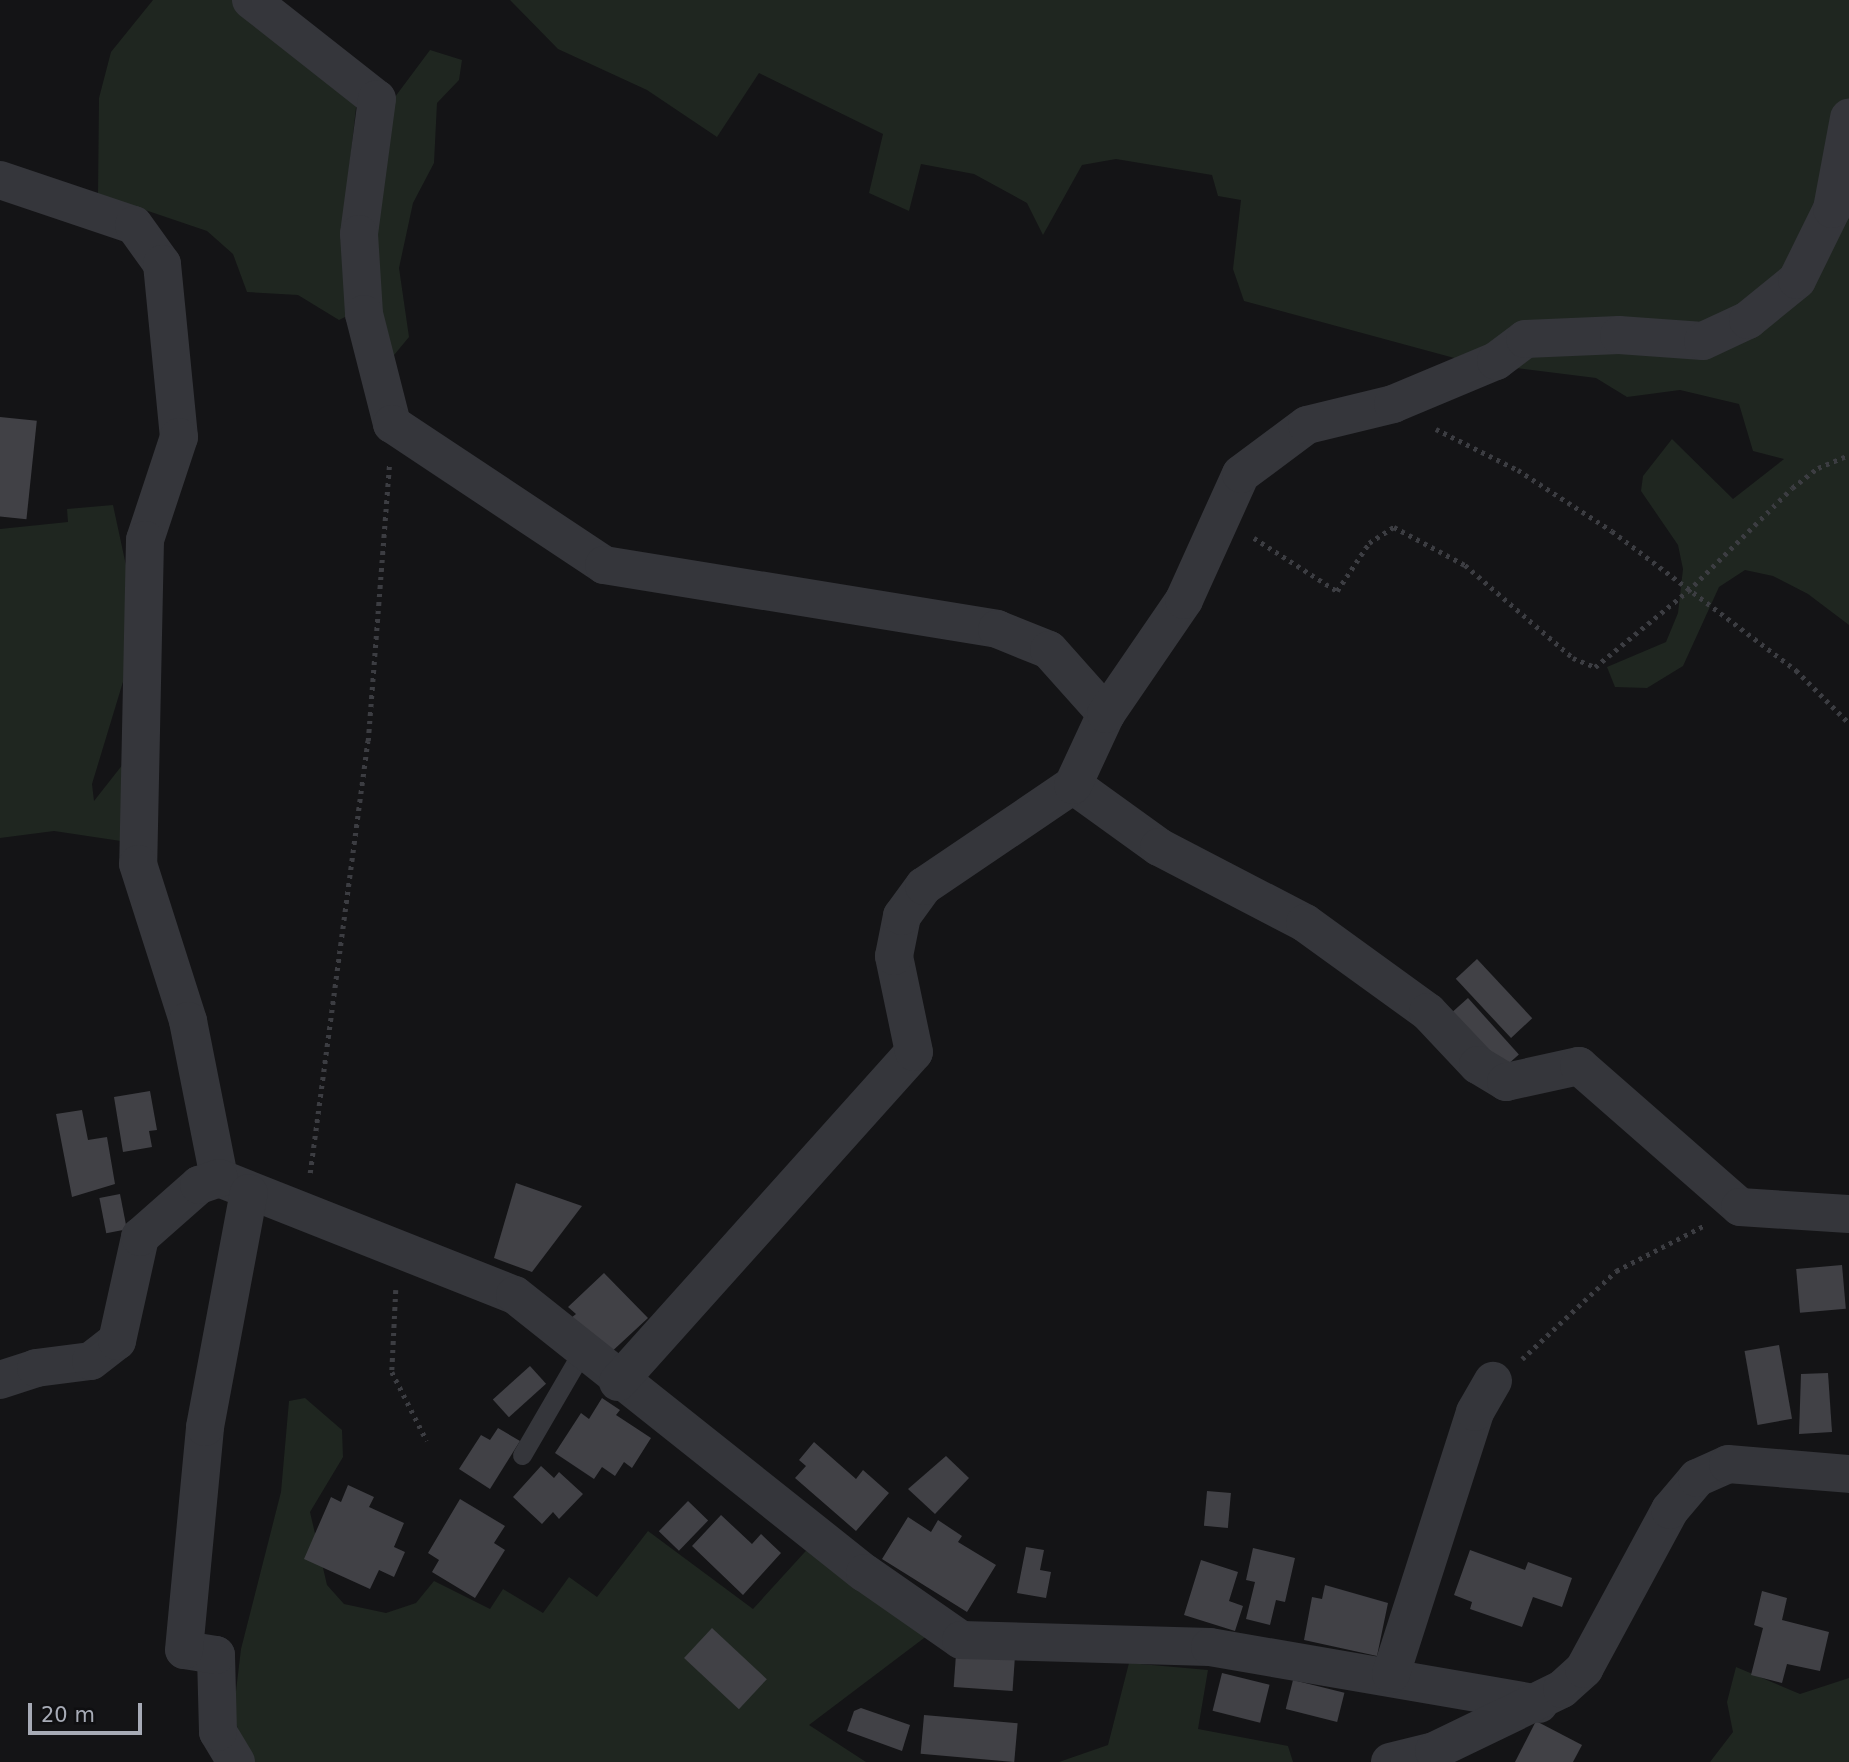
<!DOCTYPE html>
<html>
<head>
<meta charset="utf-8">
<style>
  body { margin:0 }
  #map { position:relative; width:1849px; height:1762px; overflow:hidden; background:#141416; font-family:"DejaVu Sans",sans-serif }
  div>[style] { position:absolute }
  .green>* { inset:0; background:#1f2620 }
  .building>* { inset:0; background:#414146; transform-origin:0 0 }
  .path>* { height:4.5px; margin-top:-2.25px; transform-origin:0; background:repeating-linear-gradient(90deg,#3c3d42 0 3.5px,transparent 0 8.5px) }
  .service>* { height:19px; margin:-9.5px; padding:0 9.5px; transform-origin:9.5px; border-radius:9.5px; background:#35363b }
  .minor>* { height:38px; margin:-19px; padding:0 19px; transform-origin:19px; border-radius:19px; background:#35363b }
  span { translate:-50% -50%; white-space:nowrap; text-align:center; line-height:1.15; -webkit-text-stroke:5px #0f0f11; paint-order:stroke }
  .scale { position:absolute; left:28px; top:1703px; width:114px; height:32px; box-sizing:border-box; border:4px solid #a7abb6; border-top:0; padding-left:9px; font-size:21px; line-height:24px; white-space:nowrap; color:#a7abb6; -webkit-text-stroke:5px #0f0f11; paint-order:stroke }
</style>
</head>
<body>
<div id="map">
  <div class="green">
    <div style="clip-path:polygon(153px 0,239px 0,357px 99px,343px 225px,353px 313px,339px 320px,298px 295px,247px 292px,233px 254px,207px 231px,98px 194px,99px 98px,111px 52px)"></div>
    <div style="clip-path:polygon(510px 0,1849px 0,1849px 625px,1808px 594px,1773px 576px,1745px 570px,1719px 587px,1683px 666px,1647px 688px,1615px 687px,1607px 667px,1666px 642px,1678px 613px,1683px 569px,1678px 545px,1641px 491px,1643px 476px,1672px 439px,1733px 499px,1784px 459px,1753px 451px,1739px 404px,1680px 390px,1627px 397px,1596px 378px,1469px 362px,1244px 301px,1233px 269px,1241px 200px,1218px 196px,1212px 175px,1116px 159px,1082px 165px,1043px 235px,1027px 203px,974px 174px,921px 164px,909px 211px,869px 193px,883px 134px,759px 73px,717px 137px,647px 90px,558px 49px)"></div>
    <div style="clip-path:polygon(430px 50px,462px 60px,459px 80px,437px 103px,434px 163px,413px 203px,399px 268px,409px 337px,385px 366px,362px 100px,392px 101px)"></div>
    <div style="clip-path:polygon(113px 505px,127px 570px,129px 662px,92px 784px,94px 801px,127px 759px,121px 841px,54px 831px,0 838px,0 529px,68px 522px,67px 509px)"></div>
    <div style="clip-path:polygon(305px 1398px,342px 1430px,343px 1457px,310px 1512px,327px 1585px,344px 1604px,386px 1613px,416px 1603px,434px 1581px,490px 1609px,503px 1589px,543px 1613px,569px 1577px,597px 1597px,648px 1531px,753px 1609px,814px 1542px,932px 1632px,809px 1725px,866px 1762px,251px 1762px,233px 1716px,241px 1649px,281px 1492px,289px 1401px)"></div>
    <div style="clip-path:polygon(1129px 1663px,1208px 1670px,1198px 1729px,1288px 1746px,1293px 1762px,1059px 1762px,1108px 1745px)"></div>
    <div style="clip-path:polygon(1736px 1667px,1800px 1694px,1849px 1678px,1849px 1762px,1710px 1762px,1733px 1732px,1727px 1702px)"></div>
  </div>
  <div class="building">
    <div style="left:0;top:417px;width:37px;height:99px;rotate:6deg"></div>
    <div style="left:1477px;top:959px;width:81px;height:29px;rotate:47deg"></div>
    <div style="left:1468px;top:998px;width:76px;height:24px;rotate:48deg"></div>
    <div style="clip-path:polygon(150px 1091px,157px 1130px,149px 1131px,152px 1147px,123px 1152px,114px 1097px)"></div>
    <div style="clip-path:polygon(82px 1110px,88px 1140px,107px 1137px,115px 1184px,72px 1197px,56px 1114px)"></div>
    <div style="clip-path:polygon(516px 1183px,582px 1206px,532px 1272px,494px 1258px)"></div>
    <div style="left:120px;top:1194px;width:36px;height:21px;rotate:79deg"></div>
    <div style="left:1842px;top:1265px;width:44px;height:46px;rotate:85deg"></div>
    <div style="clip-path:polygon(604px 1273px,648px 1318px,607px 1356px,571px 1318px,576px 1314px,568px 1307px)"></div>
    <div style="left:1779px;top:1345px;width:75px;height:35px;rotate:80deg"></div>
    <div style="left:530px;top:1366px;width:24px;height:50px;rotate:48deg"></div>
    <div style="clip-path:polygon(1828px 1373px,1832px 1432px,1799px 1434px,1801px 1374px)"></div>
    <div style="clip-path:polygon(602px 1398px,620px 1410px,616px 1415px,651px 1438px,632px 1468px,624px 1462px,615px 1476px,602px 1467px,594px 1479px,555px 1453px,581px 1413px,589px 1419px)"></div>
    <div style="clip-path:polygon(498px 1428px,520px 1441px,490px 1489px,459px 1469px,481px 1435px,490px 1440px)"></div>
    <div style="clip-path:polygon(814px 1442px,856px 1479px,863px 1470px,889px 1493px,856px 1531px,795px 1478px,806px 1466px,799px 1460px)"></div>
    <div style="clip-path:polygon(946px 1456px,969px 1478px,935px 1514px,908px 1489px)"></div>
    <div style="clip-path:polygon(541px 1466px,554px 1478px,559px 1472px,583px 1494px,559px 1519px,553px 1512px,542px 1524px,513px 1497px)"></div>
    <div style="clip-path:polygon(348px 1485px,374px 1497px,369px 1507px,404px 1523px,394px 1547px,405px 1552px,394px 1577px,379px 1570px,370px 1589px,304px 1559px,331px 1497px,341px 1502px)"></div>
    <div style="left:1207px;top:1491px;width:24px;height:35px;rotate:5deg"></div>
    <div style="clip-path:polygon(460px 1499px,505px 1526px,494px 1543px,505px 1550px,475px 1598px,432px 1572px,439px 1560px,428px 1553px)"></div>
    <div style="left:688px;top:1501px;width:28px;height:42px;rotate:44deg"></div>
    <div style="clip-path:polygon(721px 1515px,752px 1544px,761px 1534px,781px 1553px,743px 1595px,692px 1546px)"></div>
    <div style="clip-path:polygon(908px 1517px,931px 1532px,938px 1520px,962px 1536px,958px 1542px,996px 1565px,967px 1612px,882px 1559px)"></div>
    <div style="clip-path:polygon(1026px 1547px,1044px 1550px,1040px 1570px,1051px 1572px,1046px 1598px,1017px 1593px)"></div>
    <div style="clip-path:polygon(1253px 1548px,1295px 1558px,1285px 1602px,1276px 1600px,1270px 1625px,1246px 1619px,1255px 1582px,1246px 1580px)"></div>
    <div style="clip-path:polygon(1470px 1550px,1525px 1570px,1528px 1562px,1572px 1578px,1562px 1607px,1533px 1597px,1522px 1627px,1470px 1609px,1472px 1602px,1454px 1595px)"></div>
    <div style="clip-path:polygon(1201px 1560px,1238px 1572px,1229px 1601px,1243px 1606px,1235px 1631px,1184px 1615px)"></div>
    <div style="clip-path:polygon(1325px 1585px,1388px 1603px,1377px 1656px,1304px 1640px,1312px 1597px,1322px 1599px)"></div>
    <div style="clip-path:polygon(1762px 1591px,1787px 1598px,1782px 1620px,1829px 1632px,1820px 1671px,1787px 1664px,1782px 1683px,1751px 1675px,1763px 1628px,1754px 1625px)"></div>
    <div style="left:712px;top:1628px;width:75px;height:41px;rotate:43deg"></div>
    <div style="left:956px;top:1654px;width:59px;height:33px;rotate:4deg"></div>
    <div style="left:1222px;top:1673px;width:49px;height:39px;rotate:14deg"></div>
    <div style="left:1293px;top:1680px;width:53px;height:30px;rotate:14deg"></div>
    <div style="clip-path:polygon(861px 1708px,910px 1725px,902px 1751px,847px 1731px,854px 1711px)"></div>
    <div style="left:924px;top:1715px;width:94px;height:39px;rotate:5deg"></div>
    <div style="clip-path:polygon(1536px 1721px,1582px 1745px,1573px 1762px,1515px 1762px)"></div>
  </div>
  <div class="path">
    <div style="left:1436px;top:429px;width:92px;rotate:26.6deg"></div>
    <div style="left:1518px;top:470px;width:112px;rotate:33deg"></div>
    <div style="left:1612px;top:531px;width:231px;rotate:37.1deg"></div>
    <div style="left:1796px;top:670px;width:75px;rotate:45deg"></div>
    <div style="left:1254px;top:538px;width:98px;rotate:32.6deg"></div>
    <div style="left:1337px;top:591px;width:58px;rotate:-56.3deg"></div>
    <div style="left:1369px;top:543px;width:30px;rotate:-33deg"></div>
    <div style="left:1394px;top:527px;width:81px;rotate:28.2deg"></div>
    <div style="left:1465px;top:565px;width:143px;rotate:40.7deg"></div>
    <div style="left:1573px;top:658px;width:24px;rotate:22deg"></div>
    <div style="left:1595px;top:667px;width:120px;rotate:-39.3deg"></div>
    <div style="left:1688px;top:591px;width:146px;rotate:-44.7deg"></div>
    <div style="left:1792px;top:488px;width:33px;rotate:-38deg"></div>
    <div style="left:1818px;top:468px;width:34px;rotate:-23deg"></div>
    <div style="left:310px;top:1173px;width:436px;rotate:-82.4deg"></div>
    <div style="left:368px;top:741px;width:276px;rotate:-85.6deg"></div>
    <div style="left:396px;top:1290px;width:82px;rotate:92.8deg"></div>
    <div style="left:392px;top:1372px;width:77px;rotate:63.1deg"></div>
    <div style="left:1522px;top:1359px;width:129px;rotate:-43.1deg"></div>
    <div style="left:1616px;top:1271px;width:100px;rotate:-27.3deg"></div>
  </div>
  <div class="service">
    <div style="left:522px;top:1455px;width:119px;rotate:-59.8deg"></div>
  </div>
  <div class="minor">
    <div style="left:251px;top:0;width:160px;rotate:38.2deg"></div>
    <div style="left:377px;top:99px;width:136px;rotate:97.6deg"></div>
    <div style="left:359px;top:234px;width:80px;rotate:86.4deg"></div>
    <div style="left:364px;top:314px;width:114px;rotate:75.7deg"></div>
    <div style="left:392px;top:424px;width:255px;rotate:33.6deg"></div>
    <div style="left:604px;top:565px;width:398px;rotate:9.2deg"></div>
    <div style="left:997px;top:629px;width:56px;rotate:22deg"></div>
    <div style="left:1049px;top:650px;width:86px;rotate:48.3deg"></div>
    <div style="left:0;top:180px;width:141px;rotate:18.6deg"></div>
    <div style="left:134px;top:225px;width:48px;rotate:54.3deg"></div>
    <div style="left:162px;top:264px;width:174px;rotate:84.4deg"></div>
    <div style="left:179px;top:437px;width:108px;rotate:108.3deg"></div>
    <div style="left:145px;top:540px;width:324px;rotate:91.2deg"></div>
    <div style="left:138px;top:864px;width:165px;rotate:72.3deg"></div>
    <div style="left:188px;top:1021px;width:160px;rotate:78.8deg"></div>
    <div style="left:219px;top:1178px;width:318px;rotate:21.6deg"></div>
    <div style="left:515px;top:1295px;width:447px;rotate:38.5deg"></div>
    <div style="left:865px;top:1573px;width:117px;rotate:34.9deg"></div>
    <div style="left:961px;top:1640px;width:249px;rotate:1.6deg"></div>
    <div style="left:1210px;top:1647px;width:334px;rotate:9.8deg"></div>
    <div style="left:1073px;top:785px;width:106px;rotate:35.8deg"></div>
    <div style="left:1159px;top:847px;width:165px;rotate:27.5deg"></div>
    <div style="left:1305px;top:923px;width:152px;rotate:35.9deg"></div>
    <div style="left:1428px;top:1012px;width:73px;rotate:46.7deg"></div>
    <div style="left:1478px;top:1065px;width:33px;rotate:31deg"></div>
    <div style="left:1506px;top:1082px;width:75px;rotate:-12.4deg"></div>
    <div style="left:1579px;top:1066px;width:214px;rotate:41.2deg"></div>
    <div style="left:1740px;top:1207px;width:109px;rotate:3.7deg"></div>
    <div style="left:0;top:1380px;width:38px;rotate:-18deg"></div>
    <div style="left:36px;top:1368px;width:55px;rotate:-7.3deg"></div>
    <div style="left:91px;top:1361px;width:33px;rotate:-38deg"></div>
    <div style="left:117px;top:1341px;width:107px;rotate:-77.5deg"></div>
    <div style="left:140px;top:1237px;width:79px;rotate:-41.4deg"></div>
    <div style="left:199px;top:1185px;width:21px;rotate:-19deg"></div>
    <div style="left:618px;top:1382px;width:443px;rotate:-48.1deg"></div>
    <div style="left:914px;top:1052px;width:98px;rotate:-101.8deg"></div>
    <div style="left:894px;top:956px;width:41px;rotate:-78.7deg"></div>
    <div style="left:902px;top:916px;width:37px;rotate:-54deg"></div>
    <div style="left:924px;top:886px;width:180px;rotate:-34.1deg"></div>
    <div style="left:1073px;top:785px;width:78px;rotate:-65.1deg"></div>
    <div style="left:1106px;top:714px;width:138px;rotate:-55.6deg"></div>
    <div style="left:1184px;top:600px;width:138px;rotate:-65.7deg"></div>
    <div style="left:1241px;top:474px;width:82px;rotate:-36.6deg"></div>
    <div style="left:1307px;top:425px;width:89px;rotate:-13.7deg"></div>
    <div style="left:1393px;top:404px;width:112px;rotate:-22.7deg"></div>
    <div style="left:1496px;top:361px;width:36px;rotate:-37deg"></div>
    <div style="left:1525px;top:339px;width:94px;rotate:-2.4deg"></div>
    <div style="left:1619px;top:335px;width:84px;rotate:4.1deg"></div>
    <div style="left:1703px;top:341px;width:50px;rotate:-25deg"></div>
    <div style="left:1748px;top:320px;width:63px;rotate:-39.2deg"></div>
    <div style="left:1797px;top:280px;width:79px;rotate:-63.8deg"></div>
    <div style="left:1832px;top:209px;width:93px;rotate:-79.4deg"></div>
    <div style="left:1391px;top:1674px;width:275px;rotate:-72.2deg"></div>
    <div style="left:1475px;top:1412px;width:36px;rotate:-60deg"></div>
    <div style="left:236px;top:1762px;width:35px;rotate:-121deg"></div>
    <div style="left:218px;top:1732px;width:77px;rotate:-91.5deg"></div>
    <div style="left:216px;top:1655px;width:32px;rotate:-171deg"></div>
    <div style="left:184px;top:1650px;width:224px;rotate:-84.6deg"></div>
    <div style="left:205px;top:1427px;width:238px;rotate:-79.4deg"></div>
    <div style="left:1390px;top:1762px;width:45px;rotate:-14deg"></div>
    <div style="left:1434px;top:1751px;width:142px;rotate:-25.8deg"></div>
    <div style="left:1562px;top:1689px;width:30px;rotate:-42deg"></div>
    <div style="left:1584px;top:1669px;width:181px;rotate:-61.6deg"></div>
    <div style="left:1670px;top:1510px;width:42px;rotate:-49.8deg"></div>
    <div style="left:1697px;top:1478px;width:34px;rotate:-24deg"></div>
    <div style="left:1728px;top:1464px;width:121px;rotate:4.7deg"></div>
  </div>
  <div class="scale">20 m</div>
</div>
</body>
</html>
